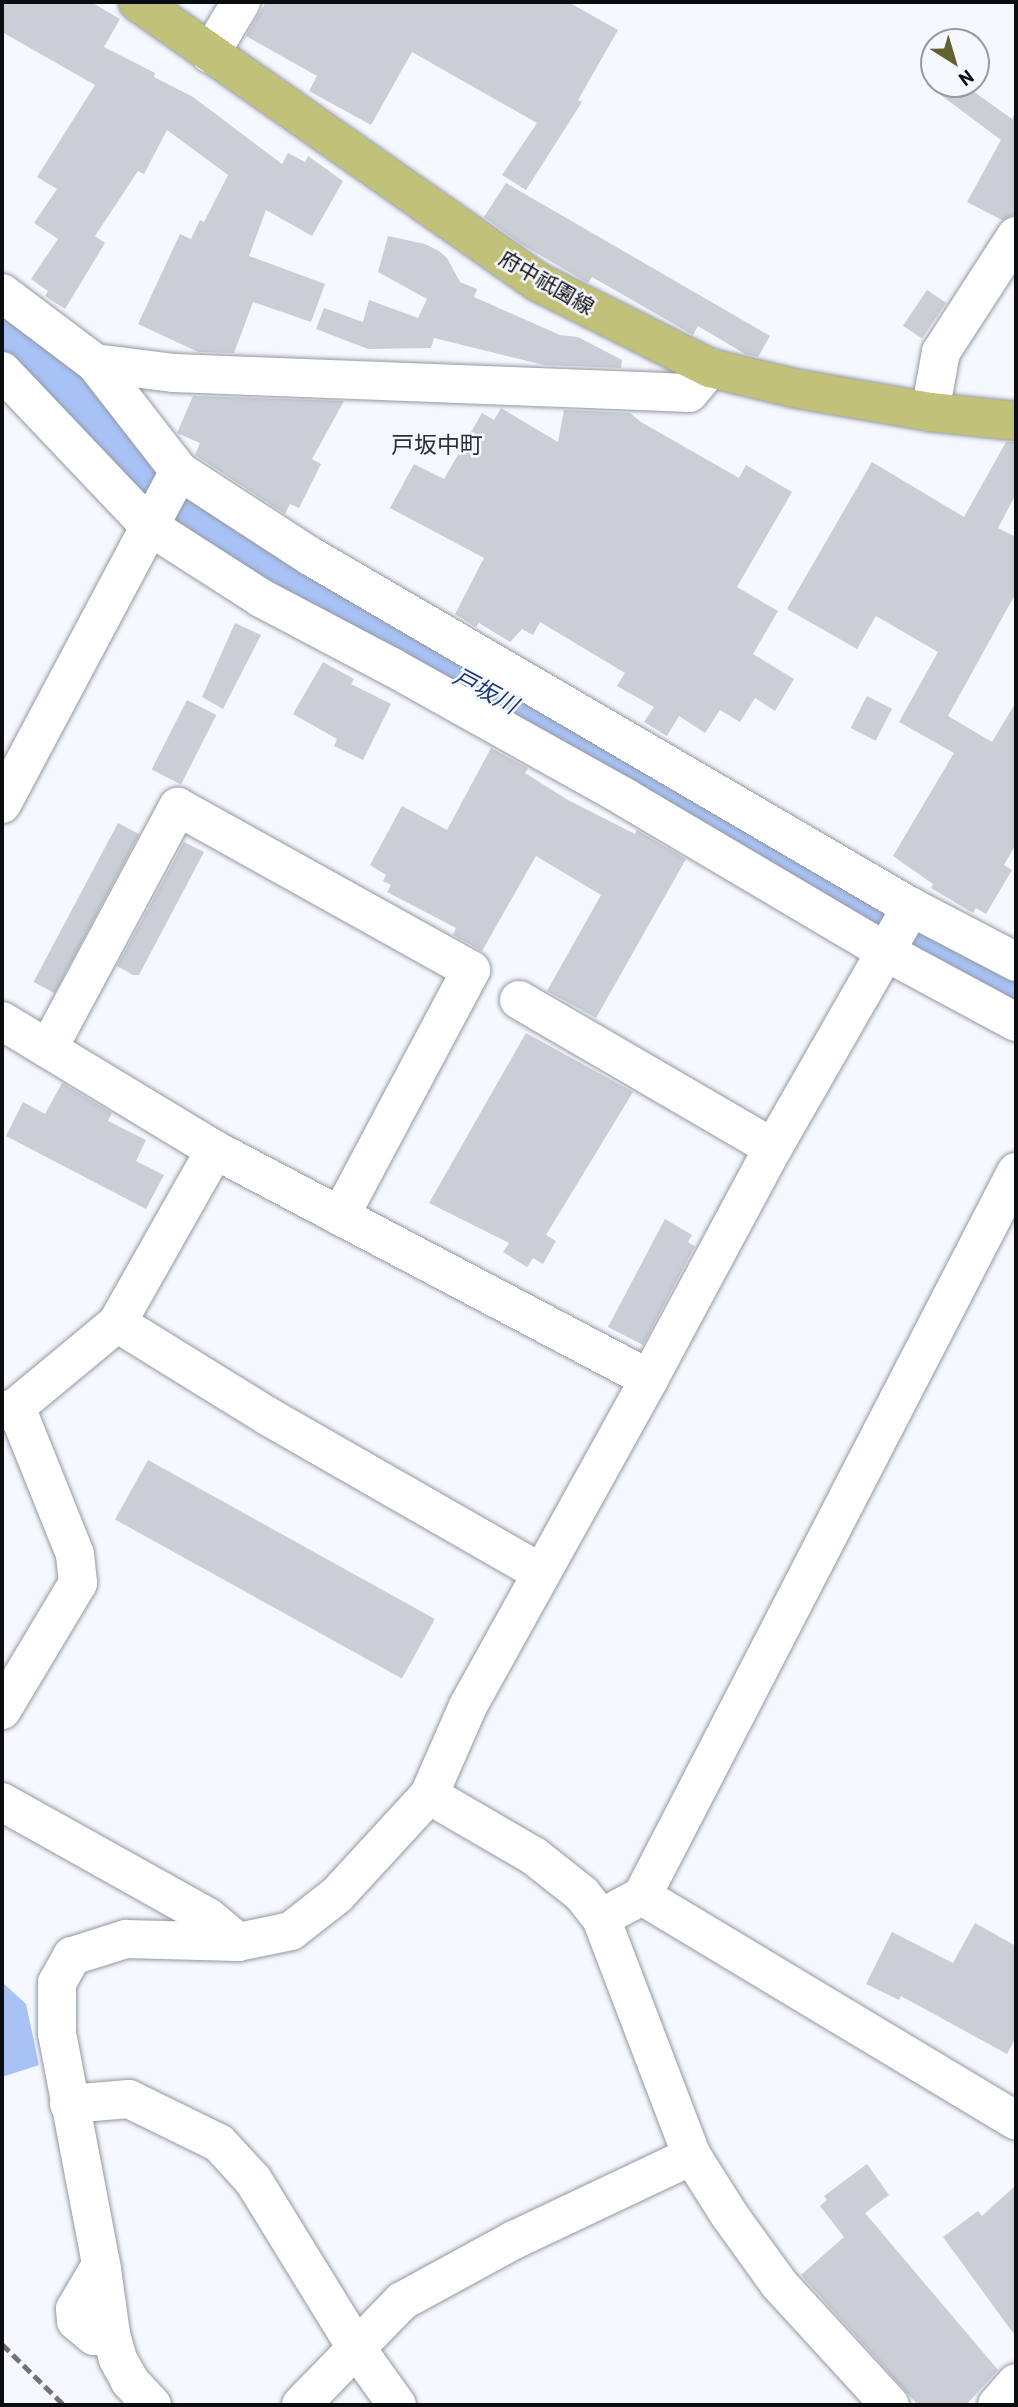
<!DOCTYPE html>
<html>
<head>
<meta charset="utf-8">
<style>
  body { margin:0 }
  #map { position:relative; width:1018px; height:2407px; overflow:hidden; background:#f5f8fe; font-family:Barlow,"Noto Sans JP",sans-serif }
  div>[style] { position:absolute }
  .water>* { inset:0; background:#a8c2f5 }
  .river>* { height:54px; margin:-27px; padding:0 27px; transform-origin:27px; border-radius:27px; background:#a8c2f5 }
  .building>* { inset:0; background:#c9ced7; transform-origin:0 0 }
  .roads { filter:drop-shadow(0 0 2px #9498a1) drop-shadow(0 0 2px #9498a1) }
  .minor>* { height:38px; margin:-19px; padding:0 19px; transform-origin:19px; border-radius:19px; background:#fff }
  .major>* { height:38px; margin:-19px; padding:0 19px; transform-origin:19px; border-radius:19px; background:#c2c179 }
  .rail>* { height:5px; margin-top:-2.5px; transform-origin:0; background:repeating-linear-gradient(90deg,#717378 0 10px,transparent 0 15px) }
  span { translate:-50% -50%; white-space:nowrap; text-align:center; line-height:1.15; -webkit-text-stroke:5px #f5f8fe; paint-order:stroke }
  .street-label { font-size:21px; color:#0b0d10 }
  .neighbourhood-label { font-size:23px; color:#2a2e35 }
  .water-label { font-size:23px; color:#1e3974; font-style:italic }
  .frame { position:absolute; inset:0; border:4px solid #0b0d10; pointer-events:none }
  .north { position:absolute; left:920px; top:28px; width:70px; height:70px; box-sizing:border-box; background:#f5f8fe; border:2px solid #979a9f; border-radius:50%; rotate:143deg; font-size:19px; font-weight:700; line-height:28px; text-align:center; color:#0b0d10 }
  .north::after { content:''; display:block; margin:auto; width:24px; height:32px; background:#61622f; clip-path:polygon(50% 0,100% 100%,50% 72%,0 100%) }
</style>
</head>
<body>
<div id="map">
  <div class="water">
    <div style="clip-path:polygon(2px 1982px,26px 2004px,39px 2065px,2px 2077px)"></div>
  </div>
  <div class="river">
    <div style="left:2px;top:328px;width:128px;rotate:48.5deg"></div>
    <div style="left:87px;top:424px;width:144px;rotate:42.8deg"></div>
    <div style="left:193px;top:522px;width:159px;rotate:31.4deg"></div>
    <div style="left:329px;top:605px;width:348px;rotate:28.3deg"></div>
    <div style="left:635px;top:770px;width:442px;rotate:30.5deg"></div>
  </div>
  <div class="building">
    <div style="clip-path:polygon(2px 2px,91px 2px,120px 19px,104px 47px,155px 73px,154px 77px,193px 97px,282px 164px,288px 153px,305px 162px,308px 156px,343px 181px,312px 236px,266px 210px,249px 256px,325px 284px,311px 322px,253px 302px,234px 353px,198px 352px,138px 324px,180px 234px,191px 239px,200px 220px,204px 222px,228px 175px,167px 130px,144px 174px,138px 171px,95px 236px,105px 243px,65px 309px,45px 296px,48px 291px,31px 279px,58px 239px,34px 223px,57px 189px,37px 177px,95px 85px,2px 32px)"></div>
    <div style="clip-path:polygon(266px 2px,568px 2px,618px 30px,578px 100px,582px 102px,526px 190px,502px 175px,537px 123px,412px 52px,371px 125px,309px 91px,317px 76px,246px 36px)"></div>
    <div style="clip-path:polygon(926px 84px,963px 84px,1012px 119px,1016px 111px,1016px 214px,1002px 220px,967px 202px,1001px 140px)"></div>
    <div style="clip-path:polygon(506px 183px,770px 336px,758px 357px,745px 354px,698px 326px,693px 335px,592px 277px,588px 283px,521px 244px,484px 217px)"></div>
    <div style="clip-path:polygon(388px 236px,425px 244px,439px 251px,447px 258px,460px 282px,477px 289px,474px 297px,560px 335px,578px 337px,622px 360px,621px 368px,544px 365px,434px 338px,431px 348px,368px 349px,316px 329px,324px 308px,363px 322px,369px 300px,418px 318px,427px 299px,378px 272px)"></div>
    <div style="left:927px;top:290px;width:23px;height:43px;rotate:34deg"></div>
    <div style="clip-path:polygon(193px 396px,344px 401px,312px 459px,321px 464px,299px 508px,290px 504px,285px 514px,195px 455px,200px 443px,177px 433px)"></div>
    <div style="clip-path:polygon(501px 408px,558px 442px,564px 410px,630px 413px,641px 422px,739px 478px,746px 465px,792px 492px,737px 587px,778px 611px,753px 654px,794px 679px,775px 711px,755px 698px,740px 722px,720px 710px,705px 733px,679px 716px,667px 736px,644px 722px,654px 707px,617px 686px,625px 673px,540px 622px,533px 635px,522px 629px,510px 642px,479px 623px,476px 627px,455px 614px,484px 558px,390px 508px,414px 464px,444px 479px,482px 413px,494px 420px)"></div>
    <div style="clip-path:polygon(1006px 442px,1016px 442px,1016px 494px,998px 528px,1016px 537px,1016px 593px,948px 716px,992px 742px,1016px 702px,1016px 844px,1004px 865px,1012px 870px,986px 914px,976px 908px,973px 913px,931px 888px,933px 884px,893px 856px,954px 753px,899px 722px,938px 652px,876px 616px,857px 649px,787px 609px,872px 462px,964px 517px)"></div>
    <div style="clip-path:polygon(235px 623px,261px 635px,223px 709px,202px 697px)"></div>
    <div style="clip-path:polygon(323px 662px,354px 679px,351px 684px,391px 704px,363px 760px,334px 746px,337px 739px,293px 714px)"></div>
    <div style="left:867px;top:696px;width:28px;height:36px;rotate:27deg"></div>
    <div style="left:187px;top:700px;width:33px;height:78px;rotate:27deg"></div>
    <div style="clip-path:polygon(491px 748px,528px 768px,525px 773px,568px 800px,635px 834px,637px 830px,686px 859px,596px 1018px,547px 991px,601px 895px,536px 856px,482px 951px,453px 935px,456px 928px,387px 892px,391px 885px,383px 881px,386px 875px,370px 865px,402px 806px,447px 830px)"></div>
    <div style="left:118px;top:823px;width:24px;height:180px;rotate:28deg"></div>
    <div style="clip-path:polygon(184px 842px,204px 852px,139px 975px,133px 975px,117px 966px)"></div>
    <div style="clip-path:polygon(526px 1033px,633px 1092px,546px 1235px,556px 1241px,543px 1264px,533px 1258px,527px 1267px,503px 1252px,509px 1243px,429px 1203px)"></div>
    <div style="clip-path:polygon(62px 1083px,112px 1113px,108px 1121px,146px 1140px,136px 1161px,164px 1175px,146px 1209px,6px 1136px,23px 1102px,45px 1114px)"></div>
    <div style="clip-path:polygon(665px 1219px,692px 1235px,688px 1242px,695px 1246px,643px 1345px,608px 1327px)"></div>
    <div style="left:148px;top:1460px;width:328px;height:68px;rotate:29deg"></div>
    <div style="clip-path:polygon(975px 1923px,1016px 1946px,1016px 2037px,1007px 2054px,901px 1996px,899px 2000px,866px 1984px,892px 1932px,953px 1963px)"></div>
    <div style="clip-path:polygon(867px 2164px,889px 2195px,865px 2213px,998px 2370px,966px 2405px,918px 2405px,801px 2275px,844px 2237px,820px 2206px,827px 2200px,824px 2196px)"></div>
    <div style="clip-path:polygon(1016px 2185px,1016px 2337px,943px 2237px,978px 2211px,982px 2216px)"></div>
  </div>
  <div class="roads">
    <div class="minor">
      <div style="left:210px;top:54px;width:61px;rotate:-59.2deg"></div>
      <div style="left:2px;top:293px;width:116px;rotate:37deg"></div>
      <div style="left:95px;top:363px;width:137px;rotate:52.1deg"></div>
      <div style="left:179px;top:471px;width:156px;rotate:33deg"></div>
      <div style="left:310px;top:556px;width:696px;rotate:30.29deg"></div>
      <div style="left:911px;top:907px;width:119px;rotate:27.6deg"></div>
      <div style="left:95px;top:363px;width:80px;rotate:7.2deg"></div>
      <div style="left:174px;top:373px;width:515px;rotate:2.22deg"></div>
      <div style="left:689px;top:393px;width:33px;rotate:-50deg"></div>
      <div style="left:2px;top:371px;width:214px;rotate:46.5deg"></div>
      <div style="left:149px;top:526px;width:133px;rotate:32.7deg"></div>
      <div style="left:261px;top:598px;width:148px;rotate:27.8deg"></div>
      <div style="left:392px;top:667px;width:268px;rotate:29.2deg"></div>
      <div style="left:626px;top:798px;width:302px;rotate:30.6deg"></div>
      <div style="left:886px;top:952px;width:148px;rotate:28.3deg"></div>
      <div style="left:930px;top:412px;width:61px;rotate:-79.6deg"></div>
      <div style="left:941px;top:352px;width:138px;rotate:-57.1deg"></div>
      <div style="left:2px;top:804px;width:377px;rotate:-62deg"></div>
      <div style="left:519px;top:1000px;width:294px;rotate:30.2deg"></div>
      <div style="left:2px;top:1021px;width:249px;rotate:31.2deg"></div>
      <div style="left:215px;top:1150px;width:491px;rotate:27.8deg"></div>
      <div style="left:48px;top:1049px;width:275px;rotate:-61.8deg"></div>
      <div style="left:178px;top:807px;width:335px;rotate:29.1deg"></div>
      <div style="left:471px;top:970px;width:279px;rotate:118deg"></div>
      <div style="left:117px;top:1323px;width:179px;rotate:31.7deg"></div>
      <div style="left:269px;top:1417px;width:314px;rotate:29.8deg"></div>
      <div style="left:2px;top:1412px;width:15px;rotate:-20deg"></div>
      <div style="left:16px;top:1407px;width:131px;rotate:-39.7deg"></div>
      <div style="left:117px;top:1323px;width:199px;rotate:-60.5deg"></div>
      <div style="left:2px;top:1710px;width:148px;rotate:-59.1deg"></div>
      <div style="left:78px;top:1583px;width:29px;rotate:-96deg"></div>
      <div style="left:75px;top:1554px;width:158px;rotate:-111.9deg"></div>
      <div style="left:429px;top:1795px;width:121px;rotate:30.2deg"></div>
      <div style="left:534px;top:1856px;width:61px;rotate:38.4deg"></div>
      <div style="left:582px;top:1894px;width:31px;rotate:52deg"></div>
      <div style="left:601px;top:1918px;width:255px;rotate:69.1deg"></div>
      <div style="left:692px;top:2156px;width:71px;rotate:57.7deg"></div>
      <div style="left:730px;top:2216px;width:84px;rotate:54.2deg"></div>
      <div style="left:779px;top:2284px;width:164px;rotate:47.5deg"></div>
      <div style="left:2px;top:1802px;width:236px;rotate:29.2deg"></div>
      <div style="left:208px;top:1917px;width:39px;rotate:40deg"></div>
      <div style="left:642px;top:1896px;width:436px;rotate:31deg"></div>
      <div style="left:601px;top:1918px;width:47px;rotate:-28.2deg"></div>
      <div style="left:642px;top:1896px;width:815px;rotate:-62.68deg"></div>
      <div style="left:69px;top:2104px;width:60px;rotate:-4.8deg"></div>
      <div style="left:129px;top:2099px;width:100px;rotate:26.1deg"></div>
      <div style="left:219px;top:2143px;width:50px;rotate:47.4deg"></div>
      <div style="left:253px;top:2180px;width:198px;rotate:58.4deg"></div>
      <div style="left:357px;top:2349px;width:69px;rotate:54.5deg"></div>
      <div style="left:101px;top:2265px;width:51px;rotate:120.6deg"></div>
      <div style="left:75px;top:2309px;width:12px;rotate:85deg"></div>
      <div style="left:76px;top:2321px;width:23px;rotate:40deg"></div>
      <div style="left:94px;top:2336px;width:17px;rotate:-7deg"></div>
      <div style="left:152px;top:2405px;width:33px;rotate:-133deg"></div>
      <div style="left:130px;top:2381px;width:25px;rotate:-119deg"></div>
      <div style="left:118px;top:2359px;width:26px;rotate:-106deg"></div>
      <div style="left:111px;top:2334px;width:66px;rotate:-97.9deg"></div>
      <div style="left:102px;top:2269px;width:239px;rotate:-100.8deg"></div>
      <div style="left:57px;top:2034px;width:51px;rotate:-90deg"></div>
      <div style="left:57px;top:1983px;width:31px;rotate:-61deg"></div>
      <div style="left:72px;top:1956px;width:57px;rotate:-17.5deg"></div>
      <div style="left:126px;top:1939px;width:112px;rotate:1.5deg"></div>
      <div style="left:238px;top:1942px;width:54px;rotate:-11.7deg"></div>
      <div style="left:291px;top:1931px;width:58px;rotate:-38deg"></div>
      <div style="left:337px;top:1895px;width:136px;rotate:-47.4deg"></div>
      <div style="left:429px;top:1795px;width:97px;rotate:-66.3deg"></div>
      <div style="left:468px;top:1706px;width:374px;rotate:-61deg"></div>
      <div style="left:649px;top:1379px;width:262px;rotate:-61.8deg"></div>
      <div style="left:773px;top:1148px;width:278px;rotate:-60.2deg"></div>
      <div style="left:301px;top:2405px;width:145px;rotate:-45.8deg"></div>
      <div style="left:402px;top:2301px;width:128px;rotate:-28.6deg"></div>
      <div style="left:514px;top:2240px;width:197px;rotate:-25.3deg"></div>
      <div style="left:997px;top:2405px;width:29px;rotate:-49deg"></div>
    </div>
    <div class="major">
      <div style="left:138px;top:2px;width:488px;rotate:35deg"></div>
      <div style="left:538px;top:282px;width:192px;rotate:26.6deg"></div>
      <div style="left:710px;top:368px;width:85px;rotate:13.5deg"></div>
      <div style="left:793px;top:388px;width:139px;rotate:9.9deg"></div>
      <div style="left:930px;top:412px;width:86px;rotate:6deg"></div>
    </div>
  </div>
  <div class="rail">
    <div style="left:2px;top:2344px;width:87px;rotate:44.5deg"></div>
  </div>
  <div class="street-label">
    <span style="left:547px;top:282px;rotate:30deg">府中祇園線</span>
  </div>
  <div class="neighbourhood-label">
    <span style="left:437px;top:444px">戸坂中町</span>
  </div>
  <div class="water-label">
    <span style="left:486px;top:690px;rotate:28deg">戸坂川</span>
  </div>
  <div class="frame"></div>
  <div class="north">N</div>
</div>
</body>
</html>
